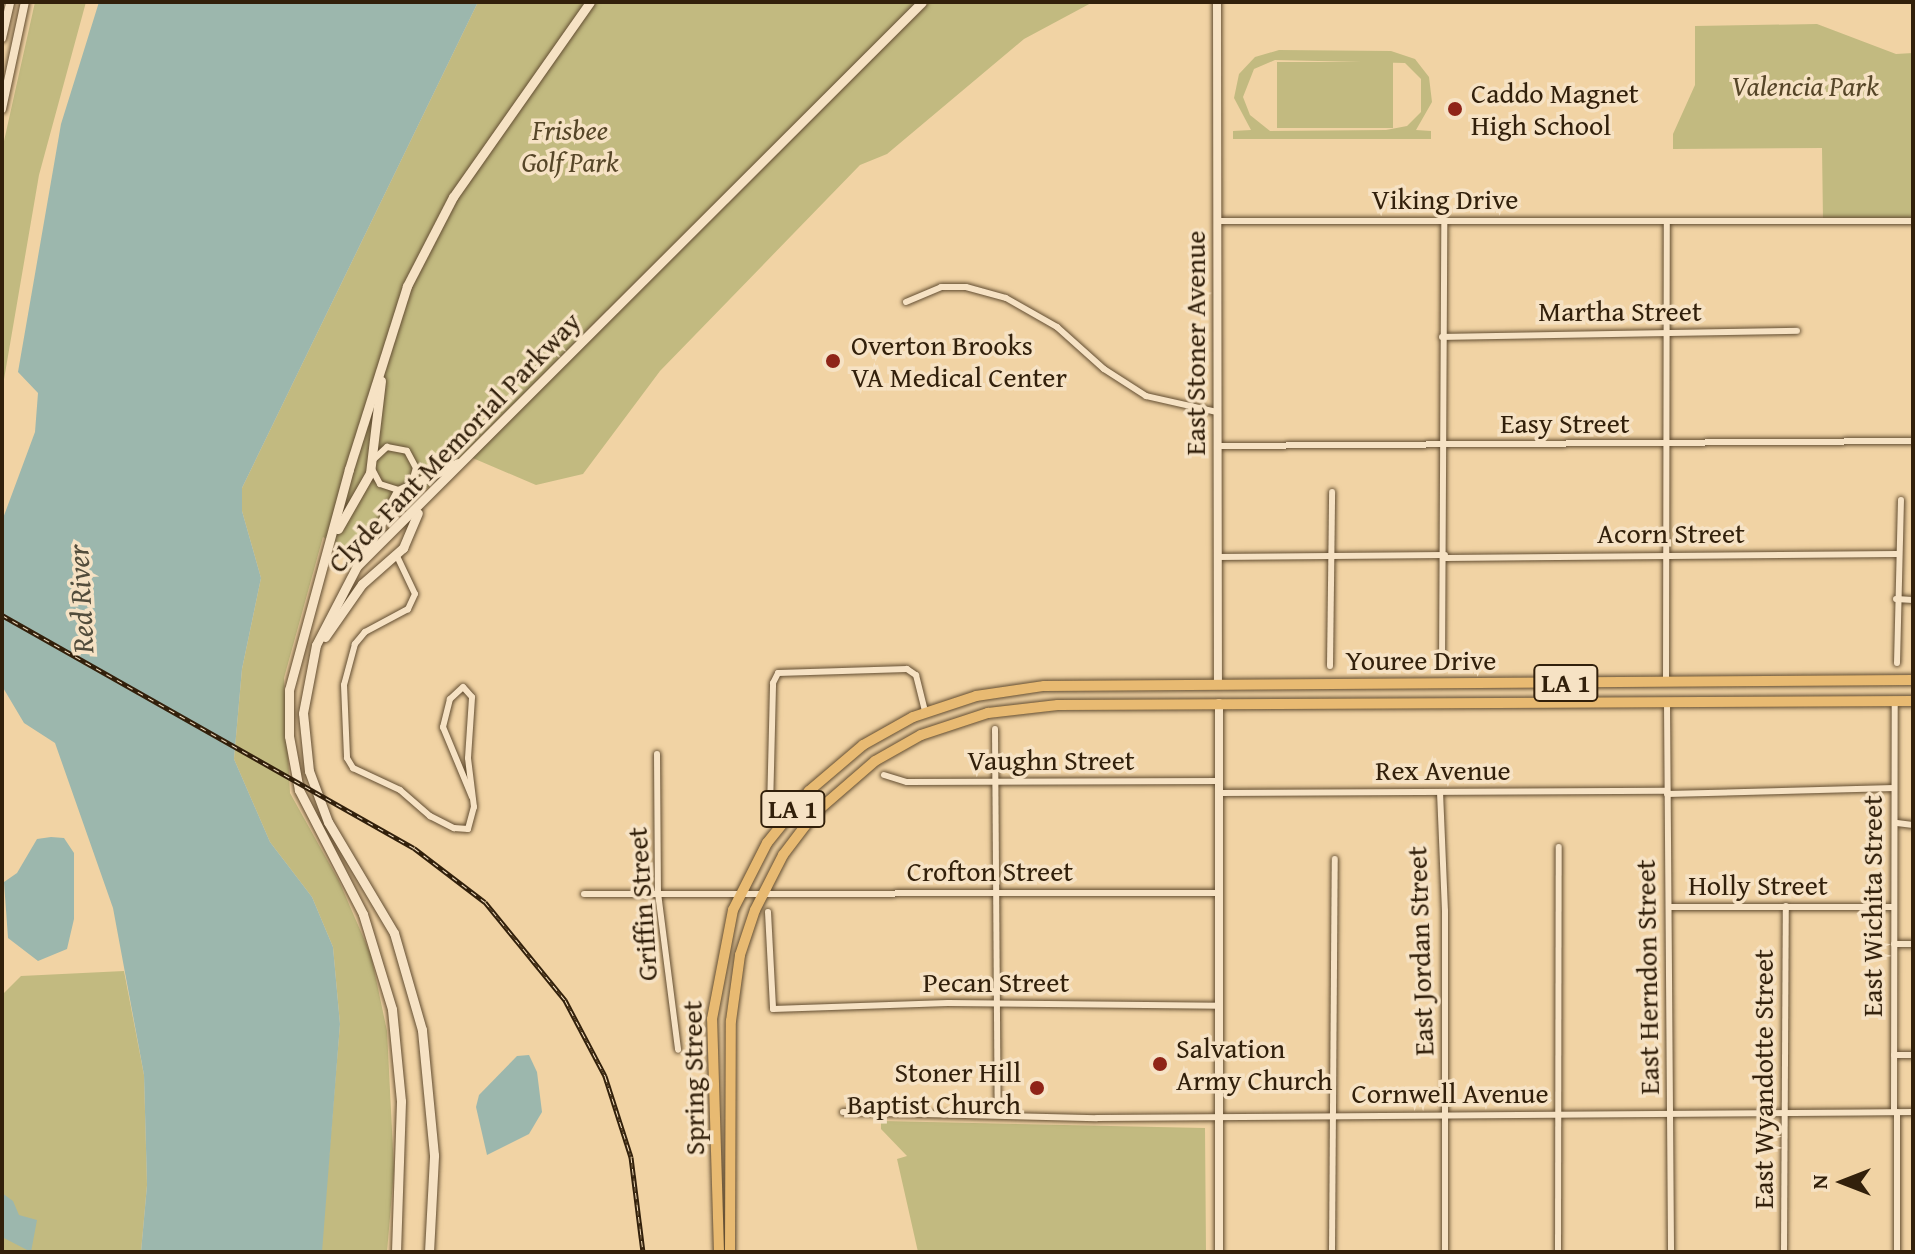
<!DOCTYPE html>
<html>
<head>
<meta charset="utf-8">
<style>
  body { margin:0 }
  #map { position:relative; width:1915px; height:1254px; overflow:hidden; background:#f1d3a4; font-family:"Gentium Book Plus",serif }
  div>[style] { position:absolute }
  .green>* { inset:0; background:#c2ba80; transform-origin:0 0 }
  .water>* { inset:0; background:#9cb7ad }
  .roads { filter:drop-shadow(0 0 2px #624d31) drop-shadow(0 0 2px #624d31) }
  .minor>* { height:6px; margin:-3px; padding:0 3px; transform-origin:3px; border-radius:3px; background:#f6e2c4 }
  .tertiary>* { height:8px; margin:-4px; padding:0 4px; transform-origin:4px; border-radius:4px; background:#f6e2c4 }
  .secondary>* { height:9px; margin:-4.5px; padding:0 4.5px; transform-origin:4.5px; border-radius:4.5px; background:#f6e2c4 }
  .primary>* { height:10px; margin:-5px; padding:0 5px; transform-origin:5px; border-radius:5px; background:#e8ba72 }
  .rail>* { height:5px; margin-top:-2.5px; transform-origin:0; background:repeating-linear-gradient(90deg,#f6e2c4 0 6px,#32200b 0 12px); box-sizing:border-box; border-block:2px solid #32200b }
  .dots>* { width:22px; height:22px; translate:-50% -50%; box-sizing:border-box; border:4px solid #f6e2c4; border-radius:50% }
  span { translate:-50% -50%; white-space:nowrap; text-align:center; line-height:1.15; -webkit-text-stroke:7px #f6e2c4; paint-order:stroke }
  .shield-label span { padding:2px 6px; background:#f6e2c4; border:2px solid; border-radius:6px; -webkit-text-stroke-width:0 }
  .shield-label { font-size:26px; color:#32200b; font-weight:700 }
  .park-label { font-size:28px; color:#564628; font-style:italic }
  .poi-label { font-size:28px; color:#32200b }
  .left { translate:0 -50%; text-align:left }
  .right { translate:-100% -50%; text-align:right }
  .street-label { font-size:28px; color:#32200b }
  .water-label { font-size:30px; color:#524d3c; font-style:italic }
  .frame { position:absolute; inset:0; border:4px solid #32200b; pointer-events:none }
  .north { position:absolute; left:1803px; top:1142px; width:80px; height:80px; -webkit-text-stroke:6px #f6e2c4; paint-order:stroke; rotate:270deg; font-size:22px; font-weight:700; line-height:32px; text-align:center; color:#32200b }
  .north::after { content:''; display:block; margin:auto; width:28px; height:36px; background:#32200b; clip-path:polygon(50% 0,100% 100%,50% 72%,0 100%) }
</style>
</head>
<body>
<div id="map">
  <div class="green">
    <div style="clip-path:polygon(35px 2px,86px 2px,39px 175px,2px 391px,2px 150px)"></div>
    <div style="clip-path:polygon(478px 2px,917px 2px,434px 483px,346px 550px,323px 537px,284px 678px,290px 793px,339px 881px,371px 955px,387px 1031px,394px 1170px,387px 1252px,321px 1252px,340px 1024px,333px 947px,312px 897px,270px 842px,234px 759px,242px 669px,261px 578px,242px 511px,242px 488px)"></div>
    <div style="clip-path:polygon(930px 2px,1093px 2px,1024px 39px,887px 154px,860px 165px,660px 371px,583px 474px,536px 485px,468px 456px)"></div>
    <div style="clip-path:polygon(1817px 24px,1896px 54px,1913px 53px,1913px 221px,1823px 221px,1822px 148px,1673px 149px,1673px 134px,1695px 85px,1695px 26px)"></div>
    <div style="clip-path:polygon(evenodd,1391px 51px,1415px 59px,1429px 77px,1432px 102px,1416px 130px,1431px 131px,1431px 139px,1233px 139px,1233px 131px,1251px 130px,1234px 98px,1239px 74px,1255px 57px,1279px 50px,1391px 51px,1275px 60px,1405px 63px,1421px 79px,1421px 112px,1407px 126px,1386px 130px,1270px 131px,1250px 115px,1243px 97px,1254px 69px,1275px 60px)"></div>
    <div style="left:1277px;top:62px;width:116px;height:66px"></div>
    <div style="clip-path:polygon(124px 971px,144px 1075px,147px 1185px,141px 1252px,2px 1252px,2px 995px,21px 976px)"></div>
    <div style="clip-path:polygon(881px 1121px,1205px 1128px,1206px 1252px,918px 1252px,897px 1159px,907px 1156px,881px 1129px)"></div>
  </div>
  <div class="water">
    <div style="clip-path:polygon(99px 2px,478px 2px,242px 488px,242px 511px,261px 578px,242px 669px,234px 759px,270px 842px,312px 897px,333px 947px,340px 1024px,322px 1252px,141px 1252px,147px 1185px,144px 1075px,113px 908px,55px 743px,24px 723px,2px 686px,2px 521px,35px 432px,38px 393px,18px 372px,61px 124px)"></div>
    <div style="clip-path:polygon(51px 837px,64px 838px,74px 853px,74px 919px,67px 949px,38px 961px,8px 938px,4px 882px,17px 873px,37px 839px)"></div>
    <div style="clip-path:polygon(529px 1055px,537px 1072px,542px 1112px,529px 1134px,487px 1155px,476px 1107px,479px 1095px,517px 1056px)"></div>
    <div style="clip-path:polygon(2px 1193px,13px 1201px,19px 1215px,37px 1220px,31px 1252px,2px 1237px)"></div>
  </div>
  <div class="roads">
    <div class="minor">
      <div style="left:1217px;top:221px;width:696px"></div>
      <div style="left:906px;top:302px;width:38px;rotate:-23deg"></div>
      <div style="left:941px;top:287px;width:25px"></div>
      <div style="left:966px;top:287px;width:41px;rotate:15.4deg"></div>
      <div style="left:1006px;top:298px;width:59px;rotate:29.6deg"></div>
      <div style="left:1057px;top:327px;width:63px;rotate:41.8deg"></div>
      <div style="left:1104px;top:369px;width:50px;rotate:32.7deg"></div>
      <div style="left:1146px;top:396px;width:73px;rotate:12.7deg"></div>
      <div style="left:1442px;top:337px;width:355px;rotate:-1deg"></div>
      <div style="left:1217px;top:446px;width:696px;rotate:-0.41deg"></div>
      <div style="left:374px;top:459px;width:18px;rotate:-43deg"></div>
      <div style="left:387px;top:447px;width:20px;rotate:11deg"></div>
      <div style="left:407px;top:451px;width:19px;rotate:62deg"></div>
      <div style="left:416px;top:468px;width:17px;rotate:107deg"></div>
      <div style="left:372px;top:469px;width:17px;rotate:62deg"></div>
      <div style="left:380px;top:484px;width:19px;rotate:18deg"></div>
      <div style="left:396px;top:554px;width:44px;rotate:64.6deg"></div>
      <div style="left:415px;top:594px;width:17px;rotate:115deg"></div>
      <div style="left:408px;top:609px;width:49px;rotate:151.9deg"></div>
      <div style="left:365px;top:632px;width:16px;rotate:130deg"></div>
      <div style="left:355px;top:644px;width:42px;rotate:105deg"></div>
      <div style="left:344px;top:685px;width:73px;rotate:87.6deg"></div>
      <div style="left:347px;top:758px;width:12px;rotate:59deg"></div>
      <div style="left:353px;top:768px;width:52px;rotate:25.1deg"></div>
      <div style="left:400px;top:790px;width:40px;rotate:41deg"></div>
      <div style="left:430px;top:816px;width:27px;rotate:27deg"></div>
      <div style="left:454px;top:828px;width:14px;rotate:4deg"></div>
      <div style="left:468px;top:829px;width:23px;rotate:-75deg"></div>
      <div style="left:474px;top:807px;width:49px;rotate:-97deg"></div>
      <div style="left:468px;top:758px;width:61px;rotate:-86.2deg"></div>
      <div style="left:472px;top:697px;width:13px;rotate:-132deg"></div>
      <div style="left:463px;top:687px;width:18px;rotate:137deg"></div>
      <div style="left:450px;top:699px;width:29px;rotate:104deg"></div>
      <div style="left:443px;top:727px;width:76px;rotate:67.5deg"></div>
      <div style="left:1217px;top:557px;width:228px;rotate:-0.5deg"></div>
      <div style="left:1445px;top:558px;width:452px;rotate:-0.5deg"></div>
      <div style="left:1896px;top:599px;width:17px;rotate:3deg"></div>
      <div style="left:1897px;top:663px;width:163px;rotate:-88.6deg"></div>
      <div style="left:1330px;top:666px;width:174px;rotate:-89.3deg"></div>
      <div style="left:1442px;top:666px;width:445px;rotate:-89.7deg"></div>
      <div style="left:1666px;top:683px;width:462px;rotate:-89.9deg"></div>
      <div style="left:1667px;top:702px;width:550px;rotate:89.58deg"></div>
      <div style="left:995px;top:729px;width:383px;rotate:89.6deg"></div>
      <div style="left:657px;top:754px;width:139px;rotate:89.6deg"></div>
      <div style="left:658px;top:893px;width:158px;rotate:82.7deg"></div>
      <div style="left:884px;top:775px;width:24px;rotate:17deg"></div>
      <div style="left:907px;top:782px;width:313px;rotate:-0.2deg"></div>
      <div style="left:1440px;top:792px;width:119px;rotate:87.6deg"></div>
      <div style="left:1445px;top:911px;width:341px;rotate:90deg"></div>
      <div style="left:1220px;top:793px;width:447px;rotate:-0.3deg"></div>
      <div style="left:1667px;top:794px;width:227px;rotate:-1.5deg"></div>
      <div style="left:770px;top:809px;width:126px;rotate:-88.6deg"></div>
      <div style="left:773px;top:683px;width:11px;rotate:-63deg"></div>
      <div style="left:778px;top:673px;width:129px;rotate:-1.8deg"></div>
      <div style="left:907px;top:669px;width:11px;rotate:34deg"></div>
      <div style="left:916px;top:675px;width:38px;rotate:76deg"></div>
      <div style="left:1897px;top:823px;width:16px;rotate:7deg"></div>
      <div style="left:584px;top:894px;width:635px;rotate:-0.09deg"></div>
      <div style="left:1669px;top:907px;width:225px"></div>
      <div style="left:768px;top:912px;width:97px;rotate:87deg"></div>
      <div style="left:773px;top:1009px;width:175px;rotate:-2deg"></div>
      <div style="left:948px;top:1003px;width:272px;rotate:0.6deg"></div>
      <div style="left:1894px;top:944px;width:19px"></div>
      <div style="left:1894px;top:1055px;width:19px"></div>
      <div style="left:843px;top:1112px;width:254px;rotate:1.4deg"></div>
      <div style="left:1097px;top:1118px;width:816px;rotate:-0.42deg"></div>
      <div style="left:1894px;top:1112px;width:411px;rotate:-89.9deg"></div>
      <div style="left:1897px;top:1112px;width:140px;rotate:90deg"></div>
      <div style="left:1332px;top:1252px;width:393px;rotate:-89.6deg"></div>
      <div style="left:1558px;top:1252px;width:405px;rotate:-89.9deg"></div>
      <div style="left:1784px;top:1252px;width:346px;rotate:-89.7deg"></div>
    </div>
    <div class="tertiary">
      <div style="left:1217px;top:2px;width:683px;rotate:89.92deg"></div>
      <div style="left:2px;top:38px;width:37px;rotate:-77deg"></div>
      <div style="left:2px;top:109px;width:109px;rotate:-77.9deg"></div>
      <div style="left:1219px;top:703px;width:549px;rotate:90deg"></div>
    </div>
    <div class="secondary">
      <div style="left:338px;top:529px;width:64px;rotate:-60.3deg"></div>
      <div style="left:370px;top:473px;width:93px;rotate:-83.2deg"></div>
      <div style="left:365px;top:553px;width:70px;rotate:-62deg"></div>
      <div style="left:398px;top:491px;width:66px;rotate:-25deg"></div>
      <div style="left:325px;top:637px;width:65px;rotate:-55.1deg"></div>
      <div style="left:362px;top:584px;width:55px;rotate:-41.3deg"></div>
      <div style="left:403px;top:548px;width:38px;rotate:-67deg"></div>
      <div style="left:396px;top:1252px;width:151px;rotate:-88.1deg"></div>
      <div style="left:401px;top:1101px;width:92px;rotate:-95.6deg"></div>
      <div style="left:392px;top:1009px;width:99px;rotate:-107deg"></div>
      <div style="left:363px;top:914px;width:140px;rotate:-117.3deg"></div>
      <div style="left:299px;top:790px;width:55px;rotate:-100.5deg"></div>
      <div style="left:289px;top:736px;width:46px;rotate:-90deg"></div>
      <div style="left:289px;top:690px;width:229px;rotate:-74.8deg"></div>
      <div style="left:349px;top:469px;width:192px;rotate:-72.4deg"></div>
      <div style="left:407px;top:286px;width:100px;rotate:-62.7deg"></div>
      <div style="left:453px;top:197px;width:238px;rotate:-54.9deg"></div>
      <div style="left:429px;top:1252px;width:97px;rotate:-87deg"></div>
      <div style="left:434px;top:1155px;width:126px;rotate:-95.5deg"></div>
      <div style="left:422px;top:1030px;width:101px;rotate:-106.1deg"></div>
      <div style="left:394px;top:933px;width:129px;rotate:-120.7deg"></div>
      <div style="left:328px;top:822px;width:54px;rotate:-110.4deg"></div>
      <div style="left:309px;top:771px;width:58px;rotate:-95.9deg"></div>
      <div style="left:303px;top:713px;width:69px;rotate:-79.2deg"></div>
      <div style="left:316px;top:645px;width:89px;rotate:-62.6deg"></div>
      <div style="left:357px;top:566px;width:798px;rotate:-44.95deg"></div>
    </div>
    <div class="primary">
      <div style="left:719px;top:1252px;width:233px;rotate:-91.7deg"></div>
      <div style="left:712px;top:1019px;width:111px;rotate:-79.1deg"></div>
      <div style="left:733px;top:910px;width:75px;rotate:-63.1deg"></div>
      <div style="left:767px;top:843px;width:67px;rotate:-51.1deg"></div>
      <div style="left:809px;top:791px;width:71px;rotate:-40.4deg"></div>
      <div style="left:863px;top:745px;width:57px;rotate:-29.2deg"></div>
      <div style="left:913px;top:717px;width:66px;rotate:-18.4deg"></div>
      <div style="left:976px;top:696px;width:69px;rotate:-8.4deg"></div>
      <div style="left:1044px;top:686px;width:869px;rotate:-0.4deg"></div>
      <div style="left:730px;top:1252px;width:231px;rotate:-89.8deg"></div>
      <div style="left:731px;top:1021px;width:67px;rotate:-82.2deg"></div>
      <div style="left:740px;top:955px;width:47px;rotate:-71.6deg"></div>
      <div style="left:755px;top:910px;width:62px;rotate:-63deg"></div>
      <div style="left:783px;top:855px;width:53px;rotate:-52.7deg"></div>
      <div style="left:815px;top:813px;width:79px;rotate:-40.9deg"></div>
      <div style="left:875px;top:761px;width:53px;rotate:-29.5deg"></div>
      <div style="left:921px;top:735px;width:71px;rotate:-18.2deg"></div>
      <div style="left:988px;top:713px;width:70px;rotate:-6.5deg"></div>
      <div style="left:1058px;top:705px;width:855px;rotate:-0.27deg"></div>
    </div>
  </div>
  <div class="rail">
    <div style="left:2px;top:615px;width:473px;rotate:29.5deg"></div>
    <div style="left:414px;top:848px;width:89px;rotate:37.3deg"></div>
    <div style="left:485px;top:902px;width:127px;rotate:50.8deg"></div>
    <div style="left:565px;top:1000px;width:86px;rotate:62.2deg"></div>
    <div style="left:605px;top:1076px;width:85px;rotate:72.2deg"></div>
    <div style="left:631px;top:1157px;width:96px;rotate:82.8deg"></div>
  </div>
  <div class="dots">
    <div style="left:1455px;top:109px;background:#8f2418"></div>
    <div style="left:833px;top:361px;background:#8f2418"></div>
    <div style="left:1160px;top:1064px;background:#8f2418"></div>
    <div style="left:1037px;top:1088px;background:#8f2418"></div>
  </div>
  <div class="shield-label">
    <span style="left:1566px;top:683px">LA 1</span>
    <span style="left:793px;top:809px">LA 1</span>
  </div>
  <div class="park-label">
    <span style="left:1805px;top:86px">Valencia Park</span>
    <span style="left:570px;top:146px">Frisbee<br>Golf Park</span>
  </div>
  <div class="poi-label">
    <span class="left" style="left:1471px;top:109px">Caddo Magnet<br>High School</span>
    <span class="left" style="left:851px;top:361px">Overton Brooks<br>VA Medical Center</span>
    <span class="left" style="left:1176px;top:1064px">Salvation<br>Army Church</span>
    <span class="right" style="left:1021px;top:1088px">Stoner Hill<br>Baptist Church</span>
  </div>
  <div class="street-label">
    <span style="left:1445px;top:199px">Viking Drive</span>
    <span style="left:1620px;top:311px">Martha Street</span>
    <span style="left:1195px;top:343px;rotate:-90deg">East Stoner Avenue</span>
    <span style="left:1565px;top:423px">Easy Street</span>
    <span style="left:454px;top:442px;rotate:-46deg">Clyde Fant Memorial Parkway</span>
    <span style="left:1671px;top:533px">Acorn Street</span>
    <span style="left:1421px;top:660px">Youree Drive</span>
    <span style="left:1051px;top:760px">Vaughn Street</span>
    <span style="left:1443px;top:770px">Rex Avenue</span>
    <span style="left:990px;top:871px">Crofton Street</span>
    <span style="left:1758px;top:885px">Holly Street</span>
    <span style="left:642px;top:904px;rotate:-94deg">Griffin Street</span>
    <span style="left:1872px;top:906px;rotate:-90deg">East Wichita Street</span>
    <span style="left:1420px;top:951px;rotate:-92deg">East Jordan Street</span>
    <span style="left:1647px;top:977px;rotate:-91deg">East Herndon Street</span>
    <span style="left:996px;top:982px">Pecan Street</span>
    <span style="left:693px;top:1078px;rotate:-91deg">Spring Street</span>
    <span style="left:1763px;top:1079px;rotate:-90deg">East Wyandotte Street</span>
    <span style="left:1450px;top:1093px">Cornwell Avenue</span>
  </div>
  <div class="water-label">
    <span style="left:80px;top:599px;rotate:-93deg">Red River</span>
  </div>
  <div class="frame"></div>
  <div class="north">N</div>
</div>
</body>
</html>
